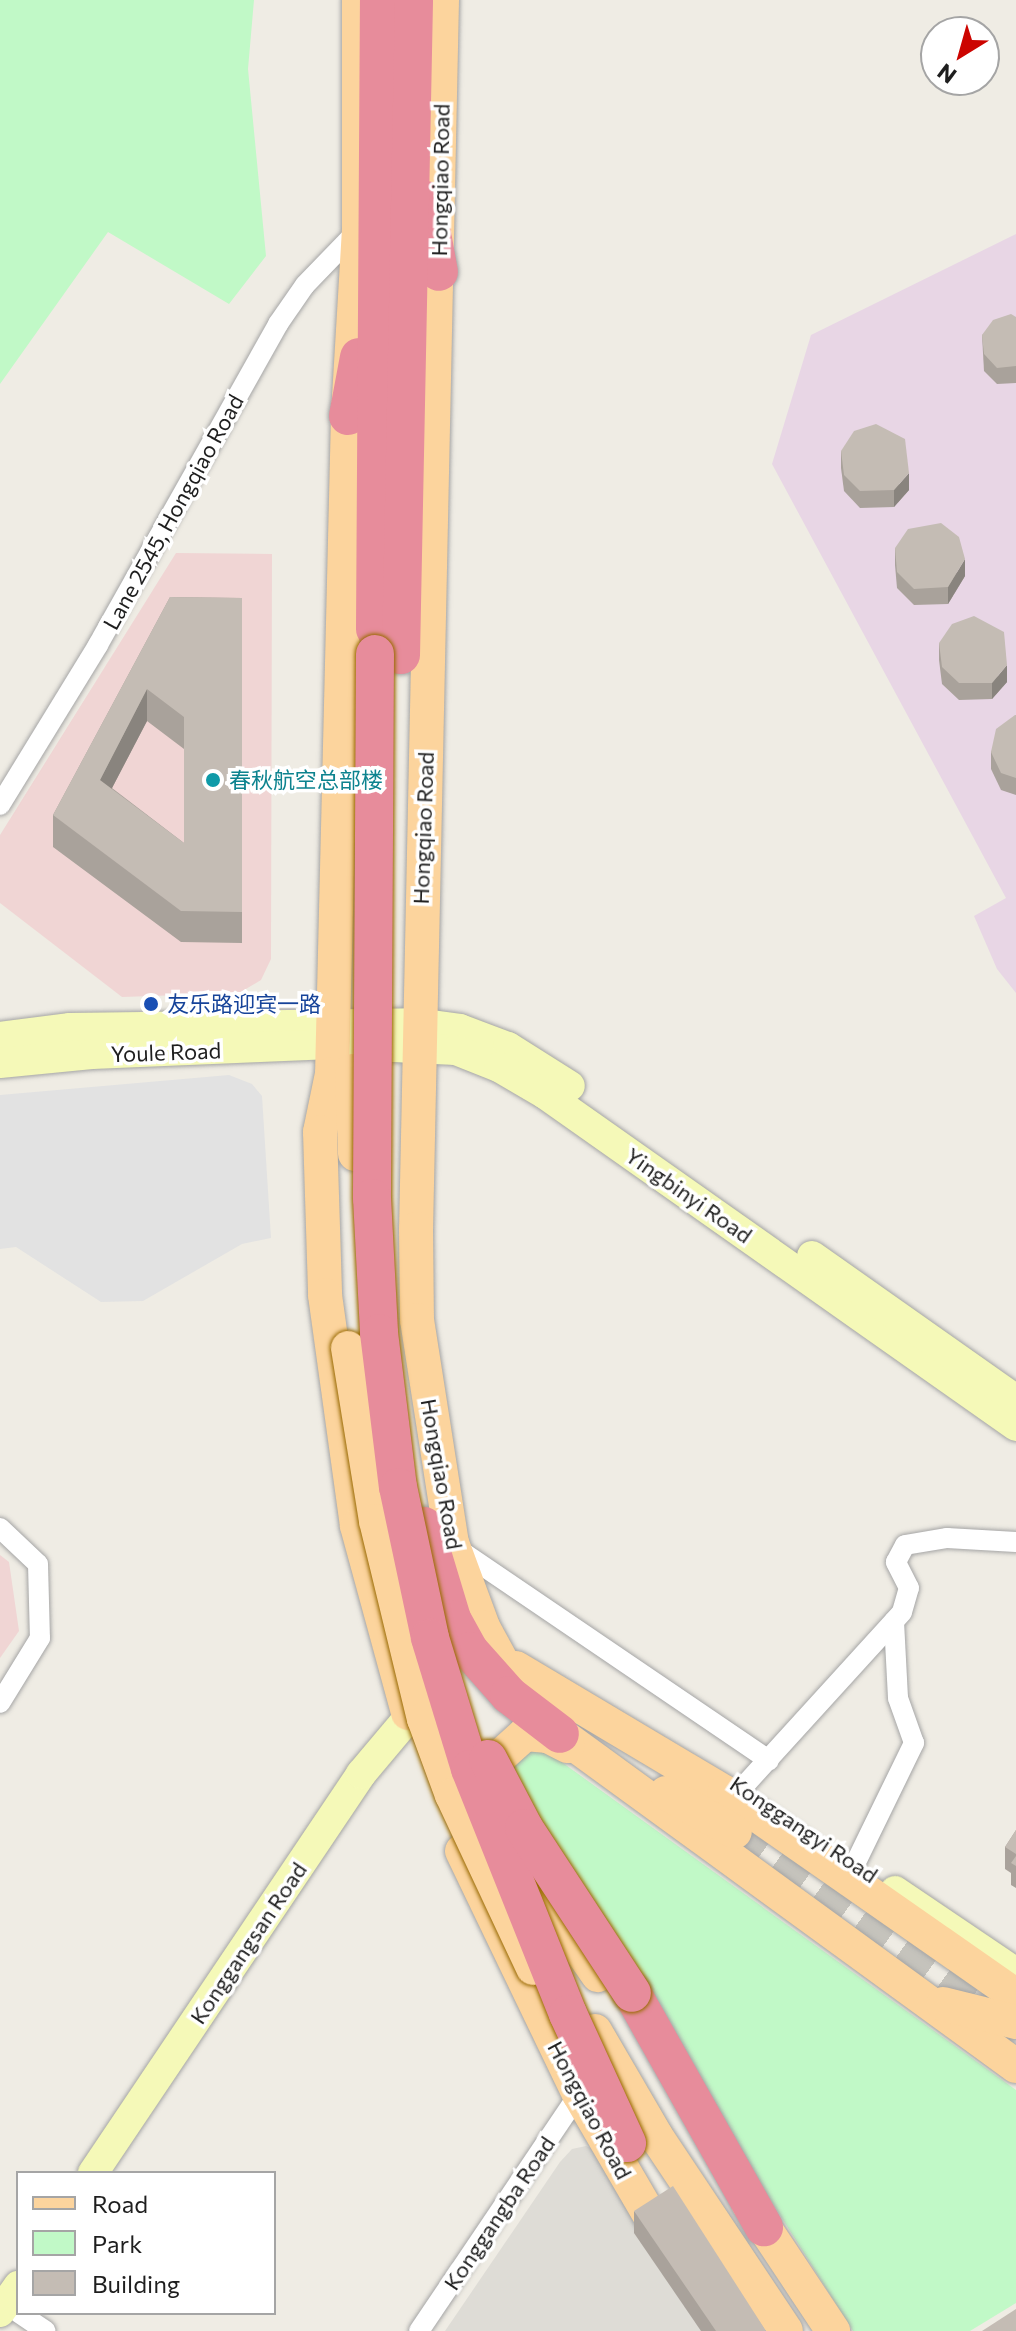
<!DOCTYPE html>
<html>
<head>
<meta charset="utf-8">
<style>
  body { margin:0 }
  #map { position:relative; width:1016px; height:2331px; overflow:hidden; background:#efece4; font-family:Commissioner,"Noto Sans SC",sans-serif }
  div>[style] { position:absolute }
  .commercial>* { inset:0; background:#f0d5d4 }
  .industrial>* { inset:0; background:#e8d6e5 }
  .airport>* { inset:0; background:#dedcd6 }
  .park>* { inset:0; background:#c1f9c7 }
  .parking>* { inset:0; background:#e2e2e2 }
  .primary-tunnel>* { height:34px; margin-top:-17px; transform-origin:0; background:repeating-linear-gradient(90deg,#c5c3bc 0 34px,transparent 0 51px) }
  .roads { filter:drop-shadow(0 0 2px #a5a5a5) drop-shadow(0 0 2px #a5a5a5) }
  .street>* { height:20px; margin:-10px; padding:0 10px; transform-origin:10px; border-radius:10px; background:#fff }
  .secondary>* { height:30px; margin:-15px; padding:0 15px; transform-origin:15px; border-radius:15px; background:#f5f9b8 }
  .primary>* { height:34px; margin:-17px; padding:0 17px; transform-origin:17px; border-radius:17px; background:#fcd49d }
  .highway>* { height:38px; margin:-19px; padding:0 19px; transform-origin:19px; border-radius:19px; background:#e78c9b }
  .bridges { filter:drop-shadow(0 0 2px #996900) drop-shadow(0 0 2px #996900) }
  .primary-bridge>* { height:34px; margin:-17px; padding:0 17px; transform-origin:17px; border-radius:17px; background:#fcd49d }
  .highway-bridge>* { height:38px; margin:-19px; padding:0 19px; transform-origin:19px; border-radius:19px; background:#e78c9b }
  .wall>* { inset:0; background:#a9a29b }
  .shaded-wall>* { inset:0; background:#89847e }
  .building>* { inset:0; background:#c4bcb4 }
  .dots>* { width:22px; height:22px; translate:-50% -50%; box-sizing:border-box; border:4px solid #fff; border-radius:50% }
  span { translate:-50% -50%; white-space:nowrap; text-align:center; line-height:1.15; -webkit-text-stroke:7px #fff; paint-order:stroke }
  .street-label { font-size:22px; color:#1e1e1e }
  .culture-label { font-size:22px; color:#0d838f }
  .left { translate:0 -50%; text-align:left }
  .transit-label { font-size:22px; color:#164399 }
  .legend { position:absolute; left:16px; top:2171px; width:260px; height:144px; box-sizing:border-box; background:#fff; border:2px solid #a5a5a5; margin:0; padding:10px 14px; list-style:none; font-size:24px; color:#1e1e1e }
  .legend li { display:flex; align-items:center; gap:16px; height:40px }
  .legend b { width:40px; border:2px solid #a5a5a5 }
  .north { position:absolute; left:920px; top:16px; width:80px; height:80px; box-sizing:border-box; background:#fff; border:2px solid #a5a5a5; border-radius:50%; rotate:217deg; font-size:22px; font-weight:700; line-height:32px; text-align:center; color:#1e1e1e }
  .north::after { content:''; display:block; margin:auto; width:28px; height:36px; background:#cc0400; clip-path:polygon(50% 0,100% 100%,50% 72%,0 100%) }
</style>
</head>
<body>
<div id="map">
  <div class="commercial">
    <div style="clip-path:polygon(176px 553px,272px 554px,271px 959px,261px 980px,239px 993px,122px 997px,0 903px,0 835px)"></div>
    <div style="clip-path:polygon(0 1555px,9px 1562px,19px 1631px,0 1658px)"></div>
  </div>
  <div class="industrial">
    <div style="clip-path:polygon(1016px 234px,1016px 993px,997px 969px,974px 916px,1006px 898px,772px 464px,811px 335px)"></div>
  </div>
  <div class="airport">
    <div style="clip-path:polygon(586px 2146px,591px 2148px,752px 2331px,445px 2331px,560px 2162px,572px 2149px)"></div>
  </div>
  <div class="park">
    <div style="clip-path:polygon(0 0,254px 0,248px 69px,266px 256px,229px 304px,108px 232px,0 384px)"></div>
    <div style="clip-path:polygon(527px 1737px,1016px 2090px,1016px 2303px,970px 2331px,853px 2331px,502px 1774px)"></div>
  </div>
  <div class="parking">
    <div style="clip-path:polygon(229px 1075px,252px 1084px,262px 1096px,271px 1238px,242px 1244px,143px 1301px,101px 1302px,16px 1247px,0 1249px,0 1095px)"></div>
  </div>
  <div class="primary-tunnel">
    <div style="left:735px;top:1832px;width:317px;rotate:35.6deg"></div>
  </div>
  <div class="roads">
    <div class="street">
      <div style="left:0;top:805px;width:188px;rotate:-58.5deg"></div>
      <div style="left:98px;top:645px;width:368px;rotate:-60.7deg"></div>
      <div style="left:278px;top:324px;width:47px;rotate:-55.3deg"></div>
      <div style="left:305px;top:285px;width:78px;rotate:-46deg"></div>
      <div style="left:0;top:1528px;width:52px;rotate:43.5deg"></div>
      <div style="left:38px;top:1564px;width:74px;rotate:88.5deg"></div>
      <div style="left:40px;top:1638px;width:76px;rotate:121.6deg"></div>
      <div style="left:458px;top:1549px;width:376px;rotate:34.2deg"></div>
      <div style="left:743px;top:1787px;width:236px;rotate:-47.7deg"></div>
      <div style="left:902px;top:1612px;width:25px;rotate:-74deg"></div>
      <div style="left:909px;top:1588px;width:29px;rotate:-117deg"></div>
      <div style="left:896px;top:1562px;width:19px;rotate:-62deg"></div>
      <div style="left:905px;top:1545px;width:43px;rotate:-9.5deg"></div>
      <div style="left:947px;top:1538px;width:69px;rotate:3.3deg"></div>
      <div style="left:855px;top:1864px;width:135px;rotate:-64deg"></div>
      <div style="left:914px;top:1743px;width:48px;rotate:-109.6deg"></div>
      <div style="left:898px;top:1698px;width:77px;rotate:-93deg"></div>
      <div style="left:19px;top:2313px;width:32px;rotate:34deg"></div>
      <div style="left:419px;top:2331px;width:286px;rotate:-56deg"></div>
    </div>
    <div class="secondary">
      <div style="left:0;top:1037px;width:71px;rotate:-7.3deg"></div>
      <div style="left:70px;top:1028px;width:347px;rotate:-0.8deg"></div>
      <div style="left:417px;top:1023px;width:43px;rotate:7.9deg"></div>
      <div style="left:460px;top:1029px;width:51px;rotate:20.6deg"></div>
      <div style="left:508px;top:1047px;width:73px;rotate:32.2deg"></div>
      <div style="left:0;top:1063px;width:92px;rotate:-5.6deg"></div>
      <div style="left:92px;top:1054px;width:240px;rotate:-2.4deg"></div>
      <div style="left:332px;top:1044px;width:124px;rotate:2.8deg"></div>
      <div style="left:456px;top:1050px;width:46px;rotate:21.6deg"></div>
      <div style="left:499px;top:1067px;width:53px;rotate:30.4deg"></div>
      <div style="left:545px;top:1094px;width:576px;rotate:35.18deg"></div>
      <div style="left:812px;top:1256px;width:250px;rotate:35.2deg"></div>
      <div style="left:895px;top:1891px;width:146px;rotate:34.1deg"></div>
      <div style="left:93px;top:2173px;width:481px;rotate:-56.1deg"></div>
      <div style="left:361px;top:1774px;width:75px;rotate:-49.9deg"></div>
      <div style="left:0;top:2312px;width:32px;rotate:-55deg"></div>
    </div>
    <div class="primary">
      <div style="left:359px;top:0;width:229px;rotate:90deg"></div>
      <div style="left:359px;top:229px;width:187px;rotate:93.4deg"></div>
      <div style="left:348px;top:416px;width:658px;rotate:91.39deg"></div>
      <div style="left:332px;top:1074px;width:59px;rotate:101.7deg"></div>
      <div style="left:320px;top:1132px;width:163px;rotate:88.2deg"></div>
      <div style="left:325px;top:1295px;width:233px;rotate:82.1deg"></div>
      <div style="left:357px;top:1526px;width:194px;rotate:74.7deg"></div>
      <div style="left:442px;top:0;width:1229px;rotate:91.21deg"></div>
      <div style="left:416px;top:1229px;width:91px;rotate:89.4deg"></div>
      <div style="left:417px;top:1320px;width:226px;rotate:81.1deg"></div>
      <div style="left:452px;top:1543px;width:90px;rotate:69.7deg"></div>
      <div style="left:483px;top:1627px;width:52px;rotate:61.5deg"></div>
      <div style="left:508px;top:1673px;width:80px;rotate:49.6deg"></div>
      <div style="left:560px;top:1734px;width:564px;rotate:36.06deg"></div>
      <div style="left:352px;top:1071px;width:83px;rotate:87.9deg"></div>
      <div style="left:516px;top:1668px;width:242px;rotate:30.8deg"></div>
      <div style="left:724px;top:1792px;width:356px;rotate:34.9deg"></div>
      <div style="left:487px;top:1791px;width:30px;rotate:-76deg"></div>
      <div style="left:494px;top:1762px;width:42px;rotate:-42.1deg"></div>
      <div style="left:525px;top:1734px;width:23px;rotate:5deg"></div>
      <div style="left:548px;top:1736px;width:22px;rotate:27deg"></div>
      <div style="left:666px;top:1793px;width:79px;rotate:29.5deg"></div>
      <div style="left:462px;top:1851px;width:270px;rotate:64.3deg"></div>
      <div style="left:579px;top:2094px;width:147px;rotate:59.8deg"></div>
      <div style="left:512px;top:1851px;width:151px;rotate:55.3deg"></div>
      <div style="left:943px;top:2004px;width:75px;rotate:13.9deg"></div>
      <div style="left:595px;top:2031px;width:121px;rotate:59.8deg"></div>
      <div style="left:656px;top:2136px;width:234px;rotate:56.3deg"></div>
      <div style="left:748px;top:2203px;width:154px;rotate:56.4deg"></div>
    </div>
    <div class="highway">
      <div style="left:426px;top:200px;width:73px;rotate:79.8deg"></div>
      <div style="left:348px;top:416px;width:60px;rotate:-79.4deg"></div>
      <div style="left:375px;top:629px;width:629px;rotate:-89.64deg"></div>
      <div style="left:401px;top:655px;width:655px;rotate:-88.86deg"></div>
      <div style="left:424px;top:1526px;width:97px;rotate:73.2deg"></div>
      <div style="left:452px;top:1619px;width:37px;rotate:61deg"></div>
      <div style="left:470px;top:1651px;width:59px;rotate:48.4deg"></div>
      <div style="left:509px;top:1695px;width:64px;rotate:37.4deg"></div>
      <div style="left:632px;top:1993px;width:269px;rotate:60.6deg"></div>
    </div>
  </div>
  <div class="bridges">
    <div class="primary-bridge">
      <div style="left:348px;top:1348px;width:175px;rotate:80.8deg"></div>
      <div style="left:376px;top:1521px;width:204px;rotate:76.4deg"></div>
      <div style="left:424px;top:1719px;width:81px;rotate:69.8deg"></div>
      <div style="left:452px;top:1795px;width:191px;rotate:64.9deg"></div>
    </div>
    <div class="highway-bridge">
      <div style="left:375px;top:654px;width:544px;rotate:90.32deg"></div>
      <div style="left:372px;top:1198px;width:135px;rotate:87deg"></div>
      <div style="left:379px;top:1333px;width:155px;rotate:83deg"></div>
      <div style="left:398px;top:1487px;width:154px;rotate:78deg"></div>
      <div style="left:430px;top:1638px;width:137px;rotate:73deg"></div>
      <div style="left:470px;top:1769px;width:264px;rotate:68.2deg"></div>
      <div style="left:568px;top:2014px;width:142px;rotate:65.4deg"></div>
      <div style="left:488px;top:1759px;width:78px;rotate:62.4deg"></div>
      <div style="left:524px;top:1828px;width:197px;rotate:56.8deg"></div>
    </div>
  </div>
  <div class="wall">
    <div style="clip-path:polygon(1016px 317px,1016px 383px,997px 384px,984px 371px,982px 335px)"></div>
    <div style="clip-path:polygon(841px 451px,909px 490px,894px 507px,860px 508px,844px 491px,841px 468px)"></div>
    <div style="clip-path:polygon(895px 548px,965px 576px,948px 604px,914px 605px,897px 588px,895px 565px)"></div>
    <div style="clip-path:polygon(evenodd,170px 597px,242px 598px,242px 943px,181px 942px,53px 847px,53px 815px,170px 597px,147px 721px,184px 749px,184px 843px,112px 788px,147px 721px)"></div>
    <div style="clip-path:polygon(939px 643px,1007px 682px,992px 699px,959px 700px,942px 684px,939px 660px)"></div>
    <div style="clip-path:polygon(1016px 715px,1016px 795px,1001px 790px,991px 769px,991px 752px)"></div>
    <div style="clip-path:polygon(1016px 1830px,1016px 1888px,1011px 1885px,1011px 1873px,1005px 1869px,1005px 1847px)"></div>
    <div style="clip-path:polygon(634px 2211px,766px 2331px,701px 2331px,634px 2233px)"></div>
  </div>
  <div class="shaded-wall">
    <div style="clip-path:polygon(909px 473px,909px 490px,894px 507px,894px 490px)"></div>
    <div style="clip-path:polygon(965px 559px,965px 576px,948px 604px,948px 587px)"></div>
    <div style="clip-path:polygon(1007px 665px,1007px 682px,992px 699px,992px 683px)"></div>
    <div style="clip-path:polygon(147px 689px,147px 721px,100px 811px,100px 780px)"></div>
  </div>
  <div class="building">
    <div style="clip-path:polygon(1011px 314px,1016px 317px,1016px 366px,997px 368px,984px 354px,982px 335px,993px 320px)"></div>
    <div style="clip-path:polygon(876px 424px,905px 439px,909px 473px,894px 490px,860px 491px,844px 475px,841px 451px,854px 431px)"></div>
    <div style="clip-path:polygon(941px 523px,959px 537px,965px 559px,948px 587px,914px 589px,897px 572px,895px 548px,908px 529px)"></div>
    <div style="clip-path:polygon(evenodd,170px 597px,242px 598px,242px 912px,181px 911px,53px 815px,170px 597px,147px 689px,184px 717px,184px 843px,100px 780px,147px 689px)"></div>
    <div style="clip-path:polygon(974px 616px,1004px 632px,1007px 665px,992px 683px,959px 683px,942px 667px,939px 643px,952px 624px)"></div>
    <div style="clip-path:polygon(1015px 715px,1016px 715px,1016px 778px,1001px 773px,991px 752px,996px 729px)"></div>
    <div style="clip-path:polygon(1016px 1830px,1016px 1854px,1005px 1847px)"></div>
    <div style="clip-path:polygon(1016px 1856px,1016px 1866px,1011px 1863px)"></div>
    <div style="clip-path:polygon(673px 2186px,766px 2331px,716px 2331px,634px 2211px)"></div>
    <div style="clip-path:polygon(1016px 2309px,1016px 2331px,982px 2331px)"></div>
  </div>
  <div class="dots">
    <div style="left:213px;top:780px;background:#0f9aa8"></div>
    <div style="left:151px;top:1004px;background:#1a4fb4"></div>
  </div>
  <div class="street-label">
    <span style="left:440px;top:180px;rotate:-89deg">Hongqiao Road</span>
    <span style="left:173px;top:512px;rotate:-61deg">Lane 2545, Hongqiao Road</span>
    <span style="left:423px;top:828px;rotate:-88deg">Hongqiao Road</span>
    <span style="left:166px;top:1052px;rotate:-2deg">Youle Road</span>
    <span style="left:689px;top:1195px;rotate:35deg">Yingbinyi Road</span>
    <span style="left:442px;top:1474px;rotate:80deg">Hongqiao Road</span>
    <span style="left:804px;top:1829px;rotate:34deg">Konggangyi Road</span>
    <span style="left:248px;top:1943px;rotate:-56deg">Konggangsan Road</span>
    <span style="left:590px;top:2110px;rotate:62deg">Hongqiao Road</span>
    <span style="left:499px;top:2213px;rotate:-56deg">Konggangba Road</span>
  </div>
  <div class="culture-label">
    <span class="left" style="left:229px;top:780px">春秋航空总部楼</span>
  </div>
  <div class="transit-label">
    <span class="left" style="left:167px;top:1004px">友乐路迎宾一路</span>
  </div>
  <ul class="legend">
  <li><b style="height:10px;background:#fcd49d"></b>Road</li>
  <li><b style="height:22px;background:#c1f9c7"></b>Park</li>
  <li><b style="height:22px;background:#c4bcb4"></b>Building</li>
  </ul>
  <div class="north">N</div>
</div>
</body>
</html>
